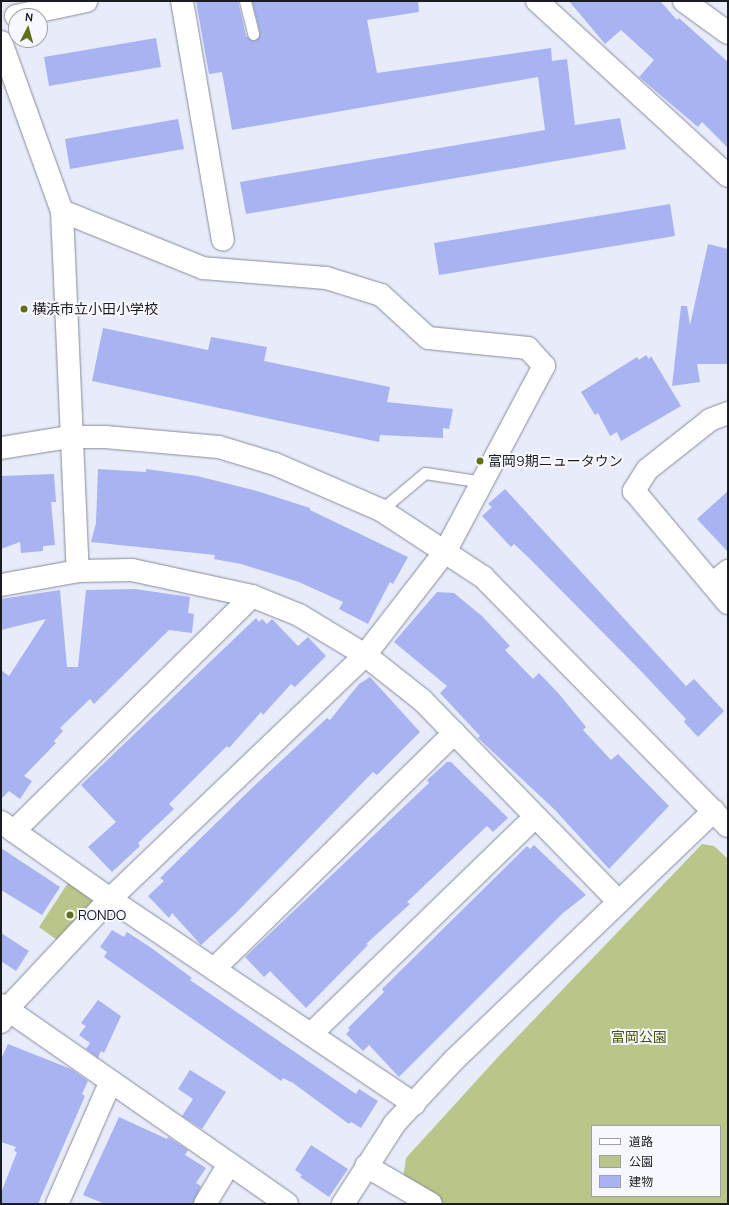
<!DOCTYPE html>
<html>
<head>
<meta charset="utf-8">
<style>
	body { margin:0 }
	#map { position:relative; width:729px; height:1205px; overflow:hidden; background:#e7ebfa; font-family:Manrope,"Noto Sans JP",sans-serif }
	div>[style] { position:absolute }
	.green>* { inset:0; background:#b8c689 }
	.building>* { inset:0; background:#a7b4f1 }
	.roads { filter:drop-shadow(0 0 1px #888b9a) drop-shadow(0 0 1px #888b9a) }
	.service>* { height:11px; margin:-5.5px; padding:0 5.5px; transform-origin:5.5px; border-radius:5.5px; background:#fff }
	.minor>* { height:22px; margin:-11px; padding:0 11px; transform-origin:11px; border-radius:11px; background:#fff }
	.tertiary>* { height:22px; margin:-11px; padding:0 11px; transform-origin:11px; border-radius:11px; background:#fff }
	.dots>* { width:11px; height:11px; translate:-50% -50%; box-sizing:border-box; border:2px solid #f7f8ff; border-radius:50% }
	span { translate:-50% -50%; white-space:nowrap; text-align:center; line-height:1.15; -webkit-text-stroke:4px #f7f8ff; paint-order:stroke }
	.poi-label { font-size:14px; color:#1a1c21 }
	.left { translate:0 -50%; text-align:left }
	.park-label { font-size:14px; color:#485406 }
	.frame { position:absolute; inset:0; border:2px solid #1a1c21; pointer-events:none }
	.legend { position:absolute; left:591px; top:1125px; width:130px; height:72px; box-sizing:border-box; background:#f7f8ff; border:1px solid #9fa0a6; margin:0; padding:5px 7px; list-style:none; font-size:12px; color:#1a1c21 }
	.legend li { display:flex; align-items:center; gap:8px; height:20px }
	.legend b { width:20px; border:1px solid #9fa0a6 }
	.north { position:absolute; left:8px; top:8px; width:40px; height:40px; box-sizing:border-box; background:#f7f8ff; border:1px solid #9fa0a6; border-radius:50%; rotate:6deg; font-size:11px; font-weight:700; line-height:16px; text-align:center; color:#1a1c21 }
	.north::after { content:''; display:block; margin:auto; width:14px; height:18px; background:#626f1a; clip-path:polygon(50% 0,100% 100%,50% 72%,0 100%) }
</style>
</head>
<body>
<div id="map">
	<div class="green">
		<div style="clip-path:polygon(evenodd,702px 844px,714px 846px,728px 859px,728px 1204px,447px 1204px,429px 1198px,403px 1179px,406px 1158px,498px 1057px,702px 844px,592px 1126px,720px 1126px,720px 1196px,592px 1196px,592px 1126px)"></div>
		<div style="clip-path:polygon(68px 883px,94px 900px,57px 940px,39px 927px)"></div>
	</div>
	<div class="building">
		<div style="clip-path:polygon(196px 1px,238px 1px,246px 36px,254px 41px,260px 33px,252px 1px,418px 1px,419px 12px,367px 20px,377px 73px,551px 48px,552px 61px,567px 59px,575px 125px,620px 118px,626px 149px,246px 214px,240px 182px,545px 130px,538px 77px,232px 130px,222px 72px,209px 74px)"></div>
		<div style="clip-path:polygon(569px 1px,660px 1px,677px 20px,679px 18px,728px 62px,728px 148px,702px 122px,698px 127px,639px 77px,654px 60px,621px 30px,605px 44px)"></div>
		<div style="clip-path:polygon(156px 38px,161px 67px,49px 86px,44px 57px)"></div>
		<div style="clip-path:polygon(178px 119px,184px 149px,70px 169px,65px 139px)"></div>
		<div style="clip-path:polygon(670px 204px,675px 236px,439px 275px,434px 243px)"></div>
		<div style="clip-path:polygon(708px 244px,728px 249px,728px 364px,697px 364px,700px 382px,672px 386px,681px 306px,687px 306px,690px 325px)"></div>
		<div style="clip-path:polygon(103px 328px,208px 350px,211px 337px,267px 347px,264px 361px,390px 387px,387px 402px,453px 409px,449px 429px,443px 428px,443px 438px,380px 435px,379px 442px,92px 381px)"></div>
		<div style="clip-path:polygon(646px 355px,649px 359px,651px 356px,681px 406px,621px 441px,617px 432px,610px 436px,598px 413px,595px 415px,581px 392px,637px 357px,639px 360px)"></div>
		<div style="clip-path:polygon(98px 469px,146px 472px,146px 469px,197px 476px,257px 491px,310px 508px,310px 510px,408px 557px,393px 584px,390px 582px,368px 624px,339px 609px,343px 602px,299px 582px,241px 564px,214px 559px,215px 555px,91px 542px,96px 523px)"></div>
		<div style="clip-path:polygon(54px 474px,56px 502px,51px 502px,55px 545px,43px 546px,43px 551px,21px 553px,20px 542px,1px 549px,1px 476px)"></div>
		<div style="clip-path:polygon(505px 489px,686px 686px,694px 679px,724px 711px,698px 737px,684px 722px,686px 719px,640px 670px,529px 558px,514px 544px,511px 547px,482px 516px,492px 507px,488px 504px)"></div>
		<div style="clip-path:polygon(728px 491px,728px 552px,697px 519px)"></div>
		<div style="clip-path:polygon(135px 589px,190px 597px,188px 613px,194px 614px,192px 633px,169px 630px,94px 704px,90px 699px,60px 728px,63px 731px,54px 741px,56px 743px,24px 776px,32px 781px,20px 799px,9px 791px,1px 799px,1px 670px,9px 676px,46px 619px,1px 630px,1px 599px,60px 590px,67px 667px,78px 667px,86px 590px)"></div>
		<div style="clip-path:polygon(437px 592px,454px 593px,482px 616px,510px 646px,505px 650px,533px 679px,539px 673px,559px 694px,586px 727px,583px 730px,611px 760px,618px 754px,669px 806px,609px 869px,555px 810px,478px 738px,480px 736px,440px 693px,447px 686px,394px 642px)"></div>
		<div style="clip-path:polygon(256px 618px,259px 622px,262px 619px,267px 624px,272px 619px,298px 646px,308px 637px,326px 656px,295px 687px,291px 684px,263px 715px,261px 712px,229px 748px,227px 746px,169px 804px,174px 809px,138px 843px,140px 846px,112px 872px,88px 847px,116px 822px,81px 785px)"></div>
		<div style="clip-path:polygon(370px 677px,420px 732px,377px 775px,373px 772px,235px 914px,201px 945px,172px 913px,169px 918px,148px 896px,164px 881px,160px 878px,253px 787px,327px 718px,330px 720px,359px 684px)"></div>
		<div style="clip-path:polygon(447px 762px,451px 762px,508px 818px,493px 832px,487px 826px,407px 902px,410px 904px,366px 944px,368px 945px,306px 1008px,270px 971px,264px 977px,245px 957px,429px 783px,427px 780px)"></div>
		<div style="clip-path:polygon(534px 845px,586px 895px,563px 913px,399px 1077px,369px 1045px,363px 1051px,346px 1034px,350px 1030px,348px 1028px,384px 992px,382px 989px,527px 846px,530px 849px)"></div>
		<div style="clip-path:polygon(1px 848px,60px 887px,42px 915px,1px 890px)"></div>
		<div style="clip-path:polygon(112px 930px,124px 937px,127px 932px,150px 947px,192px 978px,190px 980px,356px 1094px,359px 1089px,378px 1101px,361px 1128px,351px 1122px,349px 1124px,293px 1083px,283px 1078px,281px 1081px,104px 957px,107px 952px,100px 947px)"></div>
		<div style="clip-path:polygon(1px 933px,29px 951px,16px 971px,1px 961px)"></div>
		<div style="clip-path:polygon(98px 1000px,121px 1016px,104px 1053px,101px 1051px,98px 1058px,86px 1049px,90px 1043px,79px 1035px,86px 1026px,81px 1023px)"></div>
		<div style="clip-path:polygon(8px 1044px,71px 1069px,88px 1081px,82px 1094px,85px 1096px,38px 1204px,1px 1204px,1px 1193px,17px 1152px,14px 1151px,16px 1147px,1px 1142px,1px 1059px)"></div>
		<div style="clip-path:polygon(190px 1070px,226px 1092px,202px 1129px,182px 1116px,193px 1099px,178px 1089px)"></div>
		<div style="clip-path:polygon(119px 1117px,167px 1139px,168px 1137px,188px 1150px,185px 1155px,206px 1168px,196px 1183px,201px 1186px,193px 1204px,105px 1204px,83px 1195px)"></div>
		<div style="clip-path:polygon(311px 1145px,348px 1169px,329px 1197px,300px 1177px,302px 1175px,295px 1170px)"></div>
	</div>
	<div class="roads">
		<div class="service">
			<div style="left:245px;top:1px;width:34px;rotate:76deg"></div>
			<div style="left:381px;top:510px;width:57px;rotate:-40.1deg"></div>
			<div style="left:425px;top:473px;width:59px;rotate:8.8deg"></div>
		</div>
		<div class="minor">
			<div style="left:182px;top:1px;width:242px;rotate:80.3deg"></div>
			<div style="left:537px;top:1px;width:259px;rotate:42.5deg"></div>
			<div style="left:684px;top:1px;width:54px;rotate:36deg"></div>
			<div style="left:16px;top:16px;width:72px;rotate:-12.1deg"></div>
			<div style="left:1px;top:42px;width:180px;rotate:70.2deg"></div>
			<div style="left:62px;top:211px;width:360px;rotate:87.5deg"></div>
			<div style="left:728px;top:413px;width:19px;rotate:159deg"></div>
			<div style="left:710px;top:420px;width:80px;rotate:141.6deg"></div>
			<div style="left:647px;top:470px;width:25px;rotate:122deg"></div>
			<div style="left:634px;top:491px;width:146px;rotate:50deg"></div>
			<div style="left:712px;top:584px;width:21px;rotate:-39deg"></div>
			<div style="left:1px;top:585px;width:78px;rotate:-10.3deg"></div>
			<div style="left:78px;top:571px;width:54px;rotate:-1.1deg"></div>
			<div style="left:132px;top:570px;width:123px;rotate:12.2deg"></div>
			<div style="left:252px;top:596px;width:51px;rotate:22deg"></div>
			<div style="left:299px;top:615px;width:77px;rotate:31.2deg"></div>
			<div style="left:365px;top:655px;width:73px;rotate:38.3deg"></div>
			<div style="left:422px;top:700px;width:281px;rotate:45.7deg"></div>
			<div style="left:1px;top:822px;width:133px;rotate:35.2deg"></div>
			<div style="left:110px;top:899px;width:367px;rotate:34deg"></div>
			<div style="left:14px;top:831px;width:334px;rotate:-44.6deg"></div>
			<div style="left:214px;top:969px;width:337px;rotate:-44.5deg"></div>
			<div style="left:1px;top:1005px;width:348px;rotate:34.8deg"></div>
			<div style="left:1px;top:1022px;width:14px;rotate:-65deg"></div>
			<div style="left:7px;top:1009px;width:151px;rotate:-46.9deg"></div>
			<div style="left:110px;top:899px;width:353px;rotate:-43.7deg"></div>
			<div style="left:365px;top:655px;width:130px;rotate:-52.2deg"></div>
			<div style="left:445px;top:552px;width:211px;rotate:-62deg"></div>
			<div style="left:544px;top:366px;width:24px;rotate:-132deg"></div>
			<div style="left:528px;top:348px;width:100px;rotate:-174.3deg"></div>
			<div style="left:428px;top:338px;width:64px;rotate:-137.5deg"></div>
			<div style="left:381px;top:295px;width:58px;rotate:-162.8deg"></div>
			<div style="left:326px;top:278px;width:123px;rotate:-175.4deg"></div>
			<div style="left:203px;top:268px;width:152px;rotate:-158deg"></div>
			<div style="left:311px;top:1034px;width:310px;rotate:-44.1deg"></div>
			<div style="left:366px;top:1166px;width:75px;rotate:30.3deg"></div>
			<div style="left:57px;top:1204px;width:132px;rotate:-66.3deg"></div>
			<div style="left:205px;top:1204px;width:47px;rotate:-59deg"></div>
			<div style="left:343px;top:1204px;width:96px;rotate:-57.3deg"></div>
			<div style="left:395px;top:1123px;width:86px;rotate:-46.9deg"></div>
			<div style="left:454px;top:1060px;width:360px;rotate:-43.8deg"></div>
		</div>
		<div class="tertiary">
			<div style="left:1px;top:448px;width:70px;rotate:-9.1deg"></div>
			<div style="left:70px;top:437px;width:35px"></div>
			<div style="left:105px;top:437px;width:114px;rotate:5deg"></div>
			<div style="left:219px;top:447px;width:59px;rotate:16.9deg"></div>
			<div style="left:275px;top:464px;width:116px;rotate:23.5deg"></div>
			<div style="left:381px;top:510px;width:122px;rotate:33.3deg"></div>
			<div style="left:483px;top:577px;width:349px;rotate:45.5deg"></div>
		</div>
	</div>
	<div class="dots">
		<div style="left:24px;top:309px;background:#626f1a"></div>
		<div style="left:480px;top:461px;background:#626f1a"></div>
		<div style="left:70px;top:915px;background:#626f1a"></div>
	</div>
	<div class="poi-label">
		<span class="left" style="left:32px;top:309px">横浜市立小田小学校</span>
		<span class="left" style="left:488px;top:461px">富岡9期ニュータウン</span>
		<span class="left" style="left:78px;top:915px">RONDO</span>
	</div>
	<div class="park-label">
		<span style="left:639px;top:1037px">富岡公園</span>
	</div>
	<div class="frame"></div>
	<ul class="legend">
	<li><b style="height:5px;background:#fff"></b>道路</li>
	<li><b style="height:11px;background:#b8c689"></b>公園</li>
	<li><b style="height:11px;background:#a7b4f1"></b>建物</li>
	</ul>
	<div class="north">N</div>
</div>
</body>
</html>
